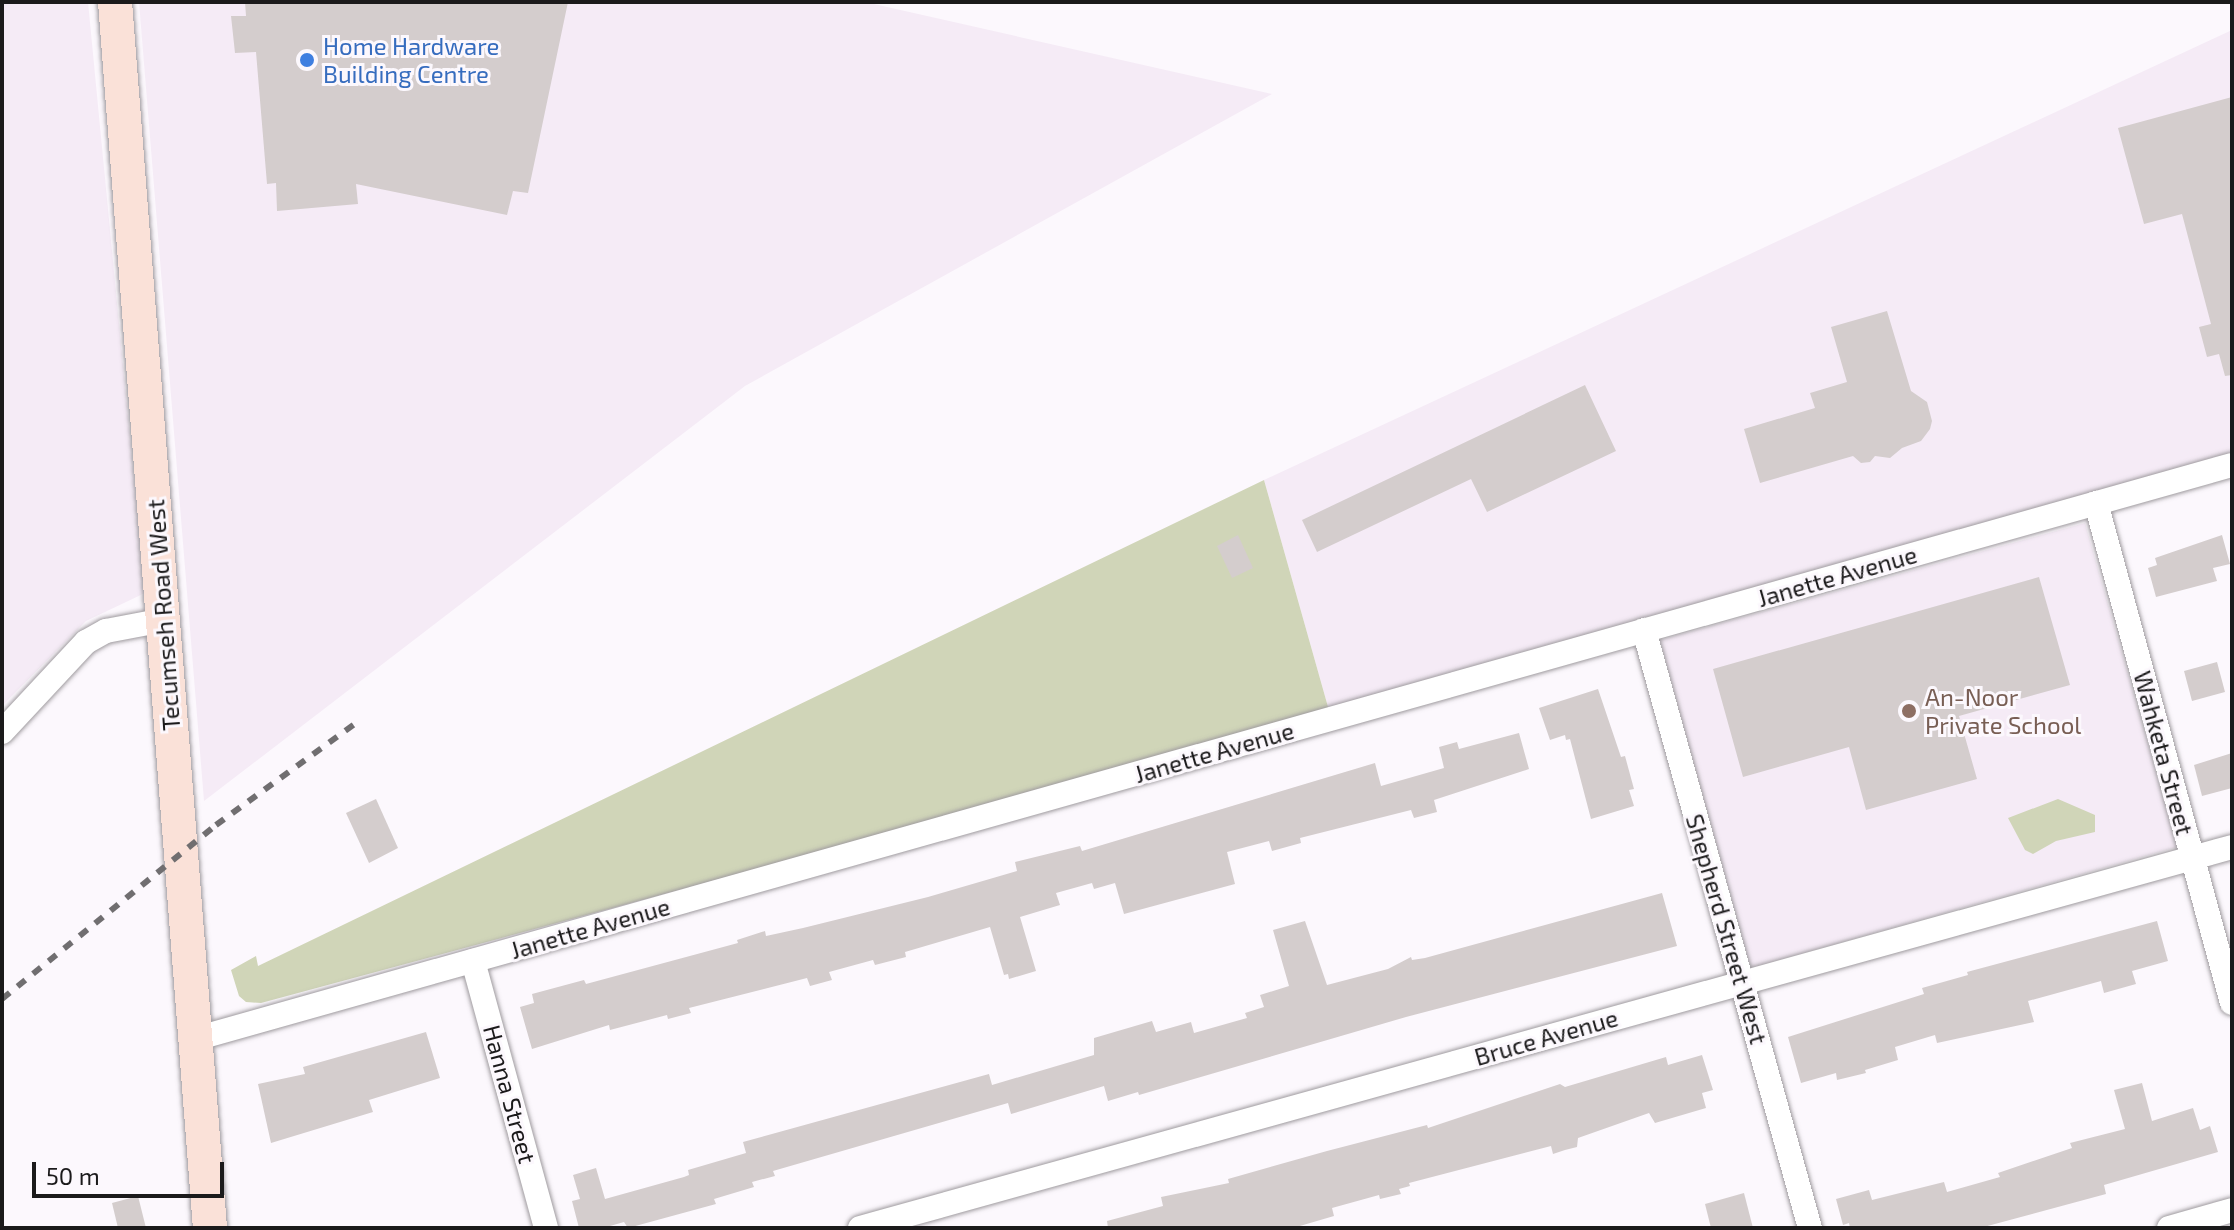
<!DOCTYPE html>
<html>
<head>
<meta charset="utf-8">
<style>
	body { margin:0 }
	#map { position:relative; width:2234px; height:1230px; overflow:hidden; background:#fcf8fd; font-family:"Exo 2",sans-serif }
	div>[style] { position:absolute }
	.built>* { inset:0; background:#f5ebf6 }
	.green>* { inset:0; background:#d0d5b8 }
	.building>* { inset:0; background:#d4cdcd }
	.roads { filter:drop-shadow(0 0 2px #9f9b9f) drop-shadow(0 0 2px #9f9b9f) }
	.street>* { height:24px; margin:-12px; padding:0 12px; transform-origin:12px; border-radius:12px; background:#fff }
	.secondary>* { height:34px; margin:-17px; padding:0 17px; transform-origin:17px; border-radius:17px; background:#fae1d8 }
	.rail>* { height:6px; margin-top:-3px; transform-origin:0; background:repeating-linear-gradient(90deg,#706e70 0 10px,transparent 0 20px) }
	.dots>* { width:22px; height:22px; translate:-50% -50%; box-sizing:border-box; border:4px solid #fcf8fd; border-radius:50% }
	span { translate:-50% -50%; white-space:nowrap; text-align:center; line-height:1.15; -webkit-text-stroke:6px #fcf8fd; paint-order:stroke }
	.shop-label { font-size:24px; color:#366cbe }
	.left { translate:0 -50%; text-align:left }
	.street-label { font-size:24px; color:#1b1a1b }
	.education-label { font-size:24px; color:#785e54 }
	.frame { position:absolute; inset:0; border:4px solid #1b1a1b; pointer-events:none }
	.scale { position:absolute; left:32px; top:1162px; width:192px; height:36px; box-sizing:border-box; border:4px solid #1b1a1b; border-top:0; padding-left:10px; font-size:24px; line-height:28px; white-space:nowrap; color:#1b1a1b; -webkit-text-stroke:6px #fcf8fd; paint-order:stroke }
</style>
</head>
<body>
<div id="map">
	<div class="built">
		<div style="clip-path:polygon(2px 2px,88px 2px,145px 593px,86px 621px,2px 706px)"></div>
		<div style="clip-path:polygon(139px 2px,865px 2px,1272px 94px,745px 386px,204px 801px)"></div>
		<div style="clip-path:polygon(2232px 30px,2232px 457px,1330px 714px,1264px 480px)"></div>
		<div style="clip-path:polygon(2085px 523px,2177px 847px,1751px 968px,1660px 640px)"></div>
	</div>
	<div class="green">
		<div style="clip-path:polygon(1264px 480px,1330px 714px,261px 1003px,246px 1002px,239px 996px,231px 970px,256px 956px,258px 966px)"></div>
		<div style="clip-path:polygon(2058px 799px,2095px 815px,2095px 832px,2056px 841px,2033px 854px,2025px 850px,2008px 818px)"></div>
	</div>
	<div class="building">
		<div style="clip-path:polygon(245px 2px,568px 2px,528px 193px,513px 191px,507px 215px,356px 184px,358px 204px,277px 211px,276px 183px,267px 184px,256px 52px,235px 53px,231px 16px,246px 16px)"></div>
		<div style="clip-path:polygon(2232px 97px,2232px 375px,2225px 376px,2219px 354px,2207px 357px,2199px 327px,2211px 324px,2182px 214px,2144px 224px,2118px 128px)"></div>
		<div style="clip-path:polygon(1887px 311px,1911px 391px,1927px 402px,1932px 421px,1930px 429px,1921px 441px,1902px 448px,1890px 458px,1875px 456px,1870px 462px,1861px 463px,1853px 456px,1760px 483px,1744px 429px,1815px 408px,1810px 393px,1847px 382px,1831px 327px)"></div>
		<div style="clip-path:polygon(1585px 385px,1616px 451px,1487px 512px,1471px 479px,1317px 552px,1302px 520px)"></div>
		<div style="clip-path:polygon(1238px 535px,1253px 568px,1232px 578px,1217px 546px)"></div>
		<div style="clip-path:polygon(2222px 535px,2230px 564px,2213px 568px,2217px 581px,2156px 597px,2148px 568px,2157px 565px,2155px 558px)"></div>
		<div style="clip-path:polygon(2039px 577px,2070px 685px,1959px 716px,1977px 779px,1866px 810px,1849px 747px,1743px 777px,1713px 669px)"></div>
		<div style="clip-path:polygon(2217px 662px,2225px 692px,2192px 701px,2184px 671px)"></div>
		<div style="clip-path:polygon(1598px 689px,1621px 757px,1625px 756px,1634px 789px,1629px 790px,1634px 806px,1591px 819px,1570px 739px,1566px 740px,1565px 735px,1550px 740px,1539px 708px)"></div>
		<div style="clip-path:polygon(1519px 733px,1529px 769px,1434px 800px,1437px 812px,1414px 818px,1411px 810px,1300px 838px,1301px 843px,1272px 851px,1269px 841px,1227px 852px,1235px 884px,1124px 914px,1115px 883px,1094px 889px,1092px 883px,1056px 893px,1060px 905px,1020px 917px,1036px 971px,1009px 979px,1008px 974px,1004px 975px,990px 927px,905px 952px,906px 957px,875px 965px,873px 960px,829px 972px,832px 980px,810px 986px,807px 978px,689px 1008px,691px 1013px,668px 1019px,667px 1015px,610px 1030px,609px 1025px,532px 1049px,520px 1007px,534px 1003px,532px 994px,584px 980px,586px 984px,738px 943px,737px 940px,765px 931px,766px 936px,803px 928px,928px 897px,1017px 871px,1015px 862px,1080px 846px,1082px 851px,1375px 763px,1381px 786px,1444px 768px,1439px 747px,1457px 742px,1459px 749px)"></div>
		<div style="clip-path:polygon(2232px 753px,2232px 788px,2202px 796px,2194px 765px)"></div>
		<div style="clip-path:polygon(376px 799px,398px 848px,369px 863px,346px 813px)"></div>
		<div style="clip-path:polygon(1662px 893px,1677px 946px,1406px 1017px,1139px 1095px,1138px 1092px,1108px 1101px,1104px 1086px,1011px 1114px,1008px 1103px,773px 1171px,775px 1176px,752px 1182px,754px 1187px,714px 1199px,716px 1204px,628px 1228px,624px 1222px,603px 1228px,579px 1228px,572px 1201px,580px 1199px,573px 1175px,596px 1168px,605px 1199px,684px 1177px,689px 1175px,688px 1170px,746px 1153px,743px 1142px,989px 1074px,992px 1085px,1094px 1055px,1094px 1038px,1152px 1021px,1156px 1032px,1191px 1022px,1194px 1033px,1247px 1018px,1245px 1013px,1264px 1007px,1260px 995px,1289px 986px,1273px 930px,1305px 921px,1327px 985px,1388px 969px,1411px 957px,1412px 960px,1425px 958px)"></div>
		<div style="clip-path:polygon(2157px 921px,2168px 961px,2132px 971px,2136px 984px,2104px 993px,2101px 981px,2028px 1001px,2034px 1022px,1937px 1043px,1935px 1035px,1895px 1047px,1898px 1060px,1865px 1070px,1866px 1073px,1837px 1080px,1836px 1073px,1801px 1083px,1788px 1037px,1924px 994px,1922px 988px,1968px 975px,1967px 972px)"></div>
		<div style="clip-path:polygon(426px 1032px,440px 1078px,369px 1100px,373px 1112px,271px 1143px,258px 1084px,305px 1074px,303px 1067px)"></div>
		<div style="clip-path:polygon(1702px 1055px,1713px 1090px,1702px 1093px,1706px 1108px,1655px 1123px,1649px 1113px,1578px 1138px,1577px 1147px,1565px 1150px,1553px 1154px,1551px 1146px,1409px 1183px,1410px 1186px,1399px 1189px,1401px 1194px,1380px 1199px,1379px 1195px,1332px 1208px,1334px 1216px,1293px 1228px,1108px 1228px,1107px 1221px,1163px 1206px,1161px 1197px,1229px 1183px,1228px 1179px,1327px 1151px,1427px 1125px,1428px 1128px,1560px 1084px,1565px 1087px,1666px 1057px,1668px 1065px)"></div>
		<div style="clip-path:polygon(2142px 1083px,2152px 1121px,2193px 1108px,2200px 1130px,2210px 1126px,2218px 1152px,2104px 1185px,2106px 1194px,1980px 1228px,1850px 1228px,1849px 1223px,1843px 1225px,1836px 1199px,1869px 1190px,1872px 1200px,1944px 1182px,1947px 1192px,2000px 1177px,1998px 1173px,2072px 1148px,2070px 1143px,2125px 1129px,2114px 1090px)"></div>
		<div style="clip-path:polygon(1744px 1193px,1753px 1228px,1711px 1228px,1705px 1204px)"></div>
		<div style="clip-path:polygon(138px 1196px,146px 1228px,118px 1228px,112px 1203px)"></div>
	</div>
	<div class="roads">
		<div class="street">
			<div style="left:2096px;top:503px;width:518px;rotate:74.78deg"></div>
			<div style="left:1644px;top:630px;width:621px;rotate:74.49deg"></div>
			<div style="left:2px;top:732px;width:123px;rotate:-47deg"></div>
			<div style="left:86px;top:642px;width:23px;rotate:-29deg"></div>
			<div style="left:106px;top:631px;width:59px;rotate:-10.7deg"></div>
			<div style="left:473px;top:961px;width:277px;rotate:74.7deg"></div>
			<div style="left:195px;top:1039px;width:2116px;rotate:-15.74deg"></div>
			<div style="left:860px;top:1228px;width:1424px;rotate:-15.52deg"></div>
			<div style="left:2169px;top:1228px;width:66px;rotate:-15.9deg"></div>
		</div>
		<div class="secondary">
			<div style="left:115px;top:2px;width:1230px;rotate:85.57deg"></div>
		</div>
	</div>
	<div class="rail">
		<div style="left:2px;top:999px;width:276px;rotate:-39.1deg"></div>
		<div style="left:216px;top:825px;width:173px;rotate:-36.1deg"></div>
	</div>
	<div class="dots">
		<div style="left:307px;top:60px;background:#3f7fe0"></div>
		<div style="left:1909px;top:711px;background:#8d6e63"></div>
	</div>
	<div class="shop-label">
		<span class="left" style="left:323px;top:60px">Home Hardware<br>Building Centre</span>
	</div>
	<div class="street-label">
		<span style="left:1837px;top:576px;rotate:-16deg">Janette Avenue</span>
		<span style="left:163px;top:615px;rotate:-94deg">Tecumseh Road West</span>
		<span style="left:1214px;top:752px;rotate:-16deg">Janette Avenue</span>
		<span style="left:2164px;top:753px;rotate:75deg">Wahketa Street</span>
		<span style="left:590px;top:928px;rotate:-16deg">Janette Avenue</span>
		<span style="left:1727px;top:929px;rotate:74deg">Shepherd Street West</span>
		<span style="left:1546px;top:1037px;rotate:-16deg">Bruce Avenue</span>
		<span style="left:510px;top:1094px;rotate:75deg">Hanna Street</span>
	</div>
	<div class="education-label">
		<span class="left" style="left:1925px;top:711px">An-Noor<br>Private School</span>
	</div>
	<div class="frame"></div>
	<div class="scale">50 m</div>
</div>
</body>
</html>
